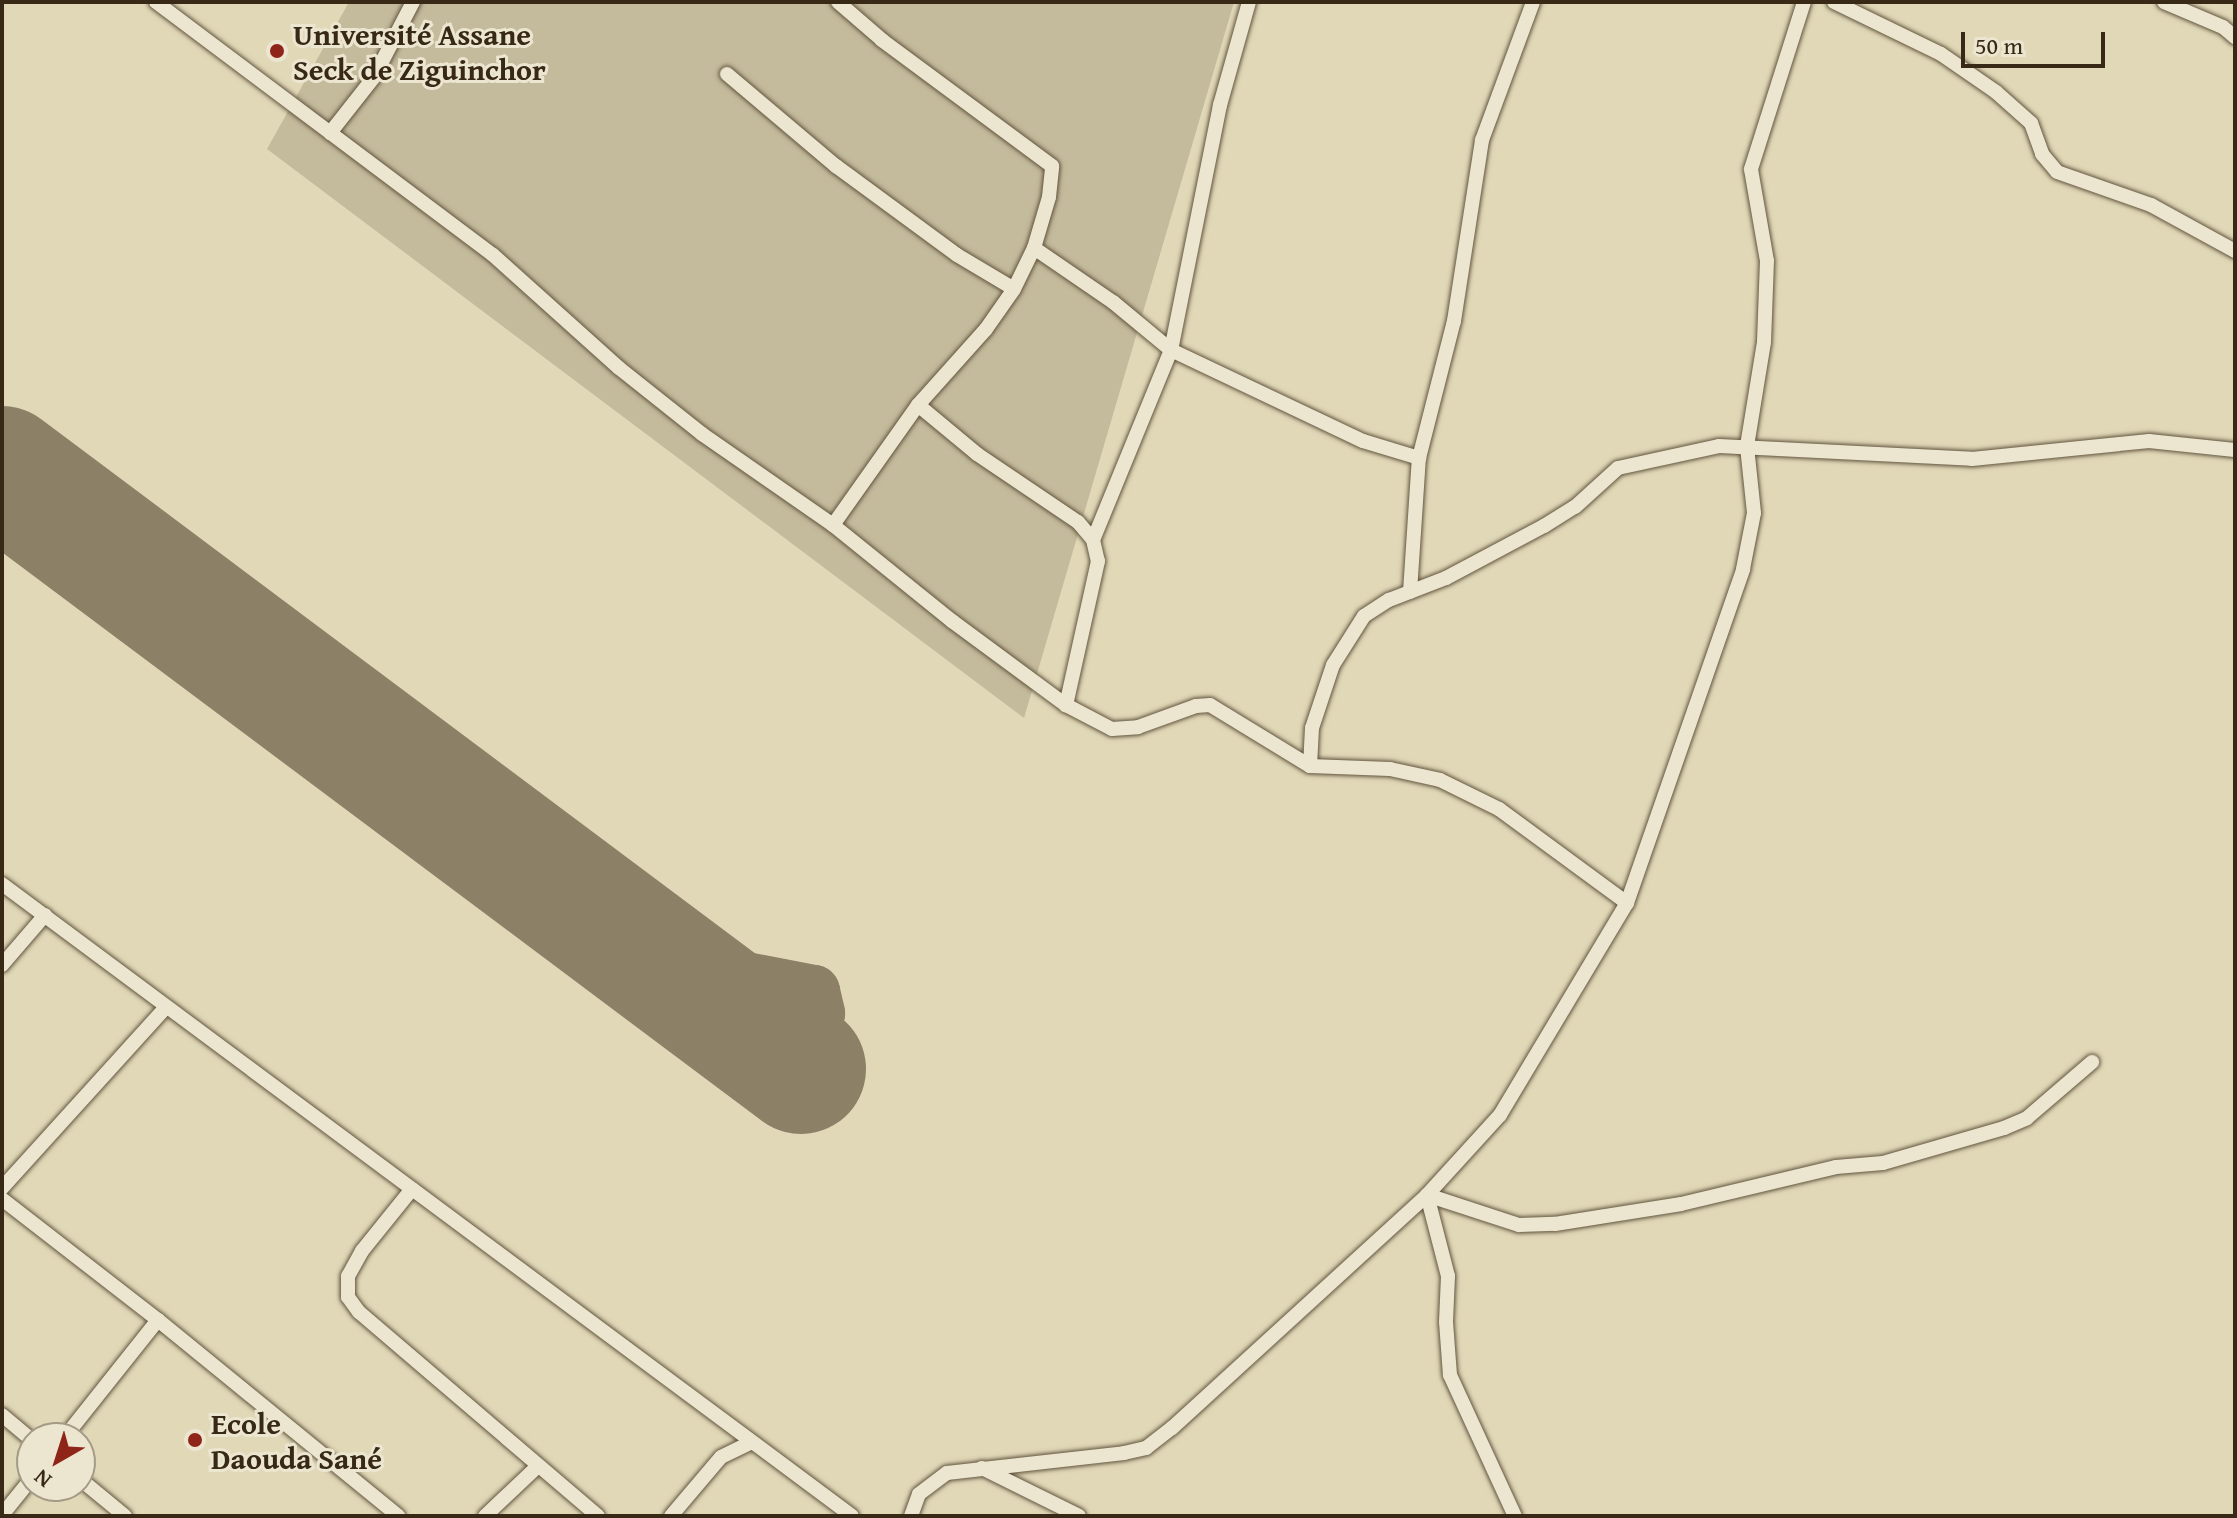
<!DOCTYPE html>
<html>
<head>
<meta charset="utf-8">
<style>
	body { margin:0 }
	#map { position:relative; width:2237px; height:1518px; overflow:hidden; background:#e1d8b8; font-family:"Gentium Book Plus",serif }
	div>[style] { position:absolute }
	.green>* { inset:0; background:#c4ba9c }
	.taxiway>* { height:52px; margin:-26px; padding:0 26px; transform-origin:26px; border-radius:26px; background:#8c8066 }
	.runway>* { height:130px; margin:-65px; padding:0 65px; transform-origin:65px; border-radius:65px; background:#8c8066 }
	.roads { filter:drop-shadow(0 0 2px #62553e) drop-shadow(0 0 2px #62553e) }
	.minor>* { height:14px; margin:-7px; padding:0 7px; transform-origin:7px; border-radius:7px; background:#ece6d1 }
	.dots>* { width:22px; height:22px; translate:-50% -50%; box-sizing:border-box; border:4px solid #ece6d1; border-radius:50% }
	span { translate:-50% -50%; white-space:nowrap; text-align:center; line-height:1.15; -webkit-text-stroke:6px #ece6d1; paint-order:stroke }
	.poi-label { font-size:30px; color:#372915; font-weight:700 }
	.left { translate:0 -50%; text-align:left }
	.frame { position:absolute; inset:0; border:4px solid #372915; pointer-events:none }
	.north { position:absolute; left:16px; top:1422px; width:80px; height:80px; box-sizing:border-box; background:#ece6d1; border:2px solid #a49a86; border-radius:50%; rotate:219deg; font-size:22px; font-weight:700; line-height:32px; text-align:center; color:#372915 }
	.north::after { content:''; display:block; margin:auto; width:28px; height:36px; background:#8f2418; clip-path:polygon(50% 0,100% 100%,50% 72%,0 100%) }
	.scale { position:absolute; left:1961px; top:32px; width:144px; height:36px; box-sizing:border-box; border:4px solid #372915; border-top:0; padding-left:10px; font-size:24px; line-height:28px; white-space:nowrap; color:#372915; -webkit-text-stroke:6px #ece6d1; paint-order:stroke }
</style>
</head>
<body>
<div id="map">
	<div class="green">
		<div style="clip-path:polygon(349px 2px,1234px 2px,1024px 718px,267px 149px)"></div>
	</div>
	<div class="taxiway">
		<div style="left:629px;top:940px;width:82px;rotate:21.5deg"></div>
		<div style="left:705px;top:970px;width:111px;rotate:10.9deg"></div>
		<div style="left:814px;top:991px;width:23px;rotate:77deg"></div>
		<div style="left:819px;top:1013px;width:29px;rotate:104deg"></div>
		<div style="left:812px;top:1041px;width:30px;rotate:135deg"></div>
		<div style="left:791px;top:1062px;width:18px;rotate:164deg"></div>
		<div style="left:774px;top:1067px;width:22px;rotate:-175deg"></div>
		<div style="left:752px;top:1065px;width:25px;rotate:-153deg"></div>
		<div style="left:730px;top:1054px;width:68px;rotate:-116.9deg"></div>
	</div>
	<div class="runway">
		<div style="left:2px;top:471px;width:998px;rotate:36.81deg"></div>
	</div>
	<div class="roads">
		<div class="minor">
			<div style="left:156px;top:2px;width:421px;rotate:36.9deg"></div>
			<div style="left:493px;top:255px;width:169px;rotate:41.9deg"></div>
			<div style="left:619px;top:368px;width:106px;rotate:38.5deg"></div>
			<div style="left:702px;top:434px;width:160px;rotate:34.8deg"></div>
			<div style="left:833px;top:525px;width:153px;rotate:38.9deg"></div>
			<div style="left:952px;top:621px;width:142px;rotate:36.4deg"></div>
			<div style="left:1066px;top:705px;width:52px;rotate:27.6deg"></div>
			<div style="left:1112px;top:729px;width:26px;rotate:-4deg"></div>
			<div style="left:1138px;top:727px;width:62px;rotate:-19.9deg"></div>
			<div style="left:1196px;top:706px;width:14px;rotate:-4deg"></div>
			<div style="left:1210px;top:705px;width:117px;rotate:31.4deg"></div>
			<div style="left:1310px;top:766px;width:80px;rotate:2.1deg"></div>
			<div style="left:1390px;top:769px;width:51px;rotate:12.4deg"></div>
			<div style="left:1440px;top:780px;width:66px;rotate:26.2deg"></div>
			<div style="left:1499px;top:809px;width:159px;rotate:36.3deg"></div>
			<div style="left:1249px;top:2px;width:107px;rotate:105.7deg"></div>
			<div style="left:1220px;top:105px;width:250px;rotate:101.3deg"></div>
			<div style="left:1171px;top:350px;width:212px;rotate:25.4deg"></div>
			<div style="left:1363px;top:441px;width:59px;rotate:16.9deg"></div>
			<div style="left:1834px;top:2px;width:119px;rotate:25.9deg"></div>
			<div style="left:1941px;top:54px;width:67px;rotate:34.6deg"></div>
			<div style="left:1996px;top:92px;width:47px;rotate:41.5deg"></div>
			<div style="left:2031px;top:123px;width:33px;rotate:70deg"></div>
			<div style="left:2042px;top:154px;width:23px;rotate:50deg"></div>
			<div style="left:2057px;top:172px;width:100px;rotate:19.3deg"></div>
			<div style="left:2151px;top:205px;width:96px;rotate:28.7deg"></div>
			<div style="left:2164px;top:2px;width:64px;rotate:23deg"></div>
			<div style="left:2223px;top:27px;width:16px;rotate:40deg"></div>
			<div style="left:727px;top:74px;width:143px;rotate:40.2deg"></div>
			<div style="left:836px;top:166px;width:150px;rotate:36.3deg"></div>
			<div style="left:957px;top:255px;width:66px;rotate:30.8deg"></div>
			<div style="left:330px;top:133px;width:71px;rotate:-51.8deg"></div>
			<div style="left:374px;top:77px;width:85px;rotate:-62.5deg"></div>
			<div style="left:1034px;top:248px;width:96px;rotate:34.4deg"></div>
			<div style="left:1113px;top:302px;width:75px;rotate:39.6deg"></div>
			<div style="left:1171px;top:350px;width:205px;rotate:112.3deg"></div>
			<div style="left:918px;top:405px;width:77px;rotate:39.7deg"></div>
			<div style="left:977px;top:454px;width:122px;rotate:34deg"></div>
			<div style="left:1078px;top:522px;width:23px;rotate:50deg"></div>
			<div style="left:1093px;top:540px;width:22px;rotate:77deg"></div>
			<div style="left:1098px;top:561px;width:148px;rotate:102.5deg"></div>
			<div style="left:833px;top:525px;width:147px;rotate:-54.7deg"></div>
			<div style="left:918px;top:405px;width:102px;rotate:-48.2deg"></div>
			<div style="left:986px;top:329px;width:49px;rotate:-55deg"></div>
			<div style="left:1014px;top:289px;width:46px;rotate:-64deg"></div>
			<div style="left:1034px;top:248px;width:53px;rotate:-73.6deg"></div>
			<div style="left:1049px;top:197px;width:31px;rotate:-84deg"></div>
			<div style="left:1052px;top:166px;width:212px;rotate:-143.5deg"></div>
			<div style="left:882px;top:40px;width:58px;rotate:-139.2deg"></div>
			<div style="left:1410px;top:592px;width:134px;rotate:-86.2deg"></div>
			<div style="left:1419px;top:458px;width:141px;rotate:-75.7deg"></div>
			<div style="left:1454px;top:321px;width:183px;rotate:-81.2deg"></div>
			<div style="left:1482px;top:140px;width:147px;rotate:-69.7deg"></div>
			<div style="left:1310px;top:766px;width:38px;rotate:-87deg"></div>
			<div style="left:1312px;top:728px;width:66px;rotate:-71.6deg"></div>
			<div style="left:1333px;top:665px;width:58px;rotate:-57.7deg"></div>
			<div style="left:1364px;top:616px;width:30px;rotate:-33deg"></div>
			<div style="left:1389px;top:600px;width:61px;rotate:-21.1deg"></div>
			<div style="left:1446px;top:578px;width:111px;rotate:-28deg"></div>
			<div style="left:1544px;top:526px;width:36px;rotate:-32deg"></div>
			<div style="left:1575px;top:507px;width:58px;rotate:-42.2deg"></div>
			<div style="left:1618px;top:468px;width:103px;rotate:-12.3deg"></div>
			<div style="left:1719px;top:446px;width:253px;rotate:2.9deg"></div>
			<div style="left:1972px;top:459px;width:178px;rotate:-5.8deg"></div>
			<div style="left:2149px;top:441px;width:86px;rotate:6deg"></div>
			<div style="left:2px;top:884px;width:1059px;rotate:36.63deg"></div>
			<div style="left:2px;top:965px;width:66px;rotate:-49.3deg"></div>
			<div style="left:2px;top:1188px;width:244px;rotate:-47.8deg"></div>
			<div style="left:412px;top:1189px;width:80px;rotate:128.9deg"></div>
			<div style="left:362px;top:1251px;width:29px;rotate:119deg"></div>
			<div style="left:348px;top:1276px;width:21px;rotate:90deg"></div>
			<div style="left:348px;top:1297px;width:19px;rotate:54deg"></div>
			<div style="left:359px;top:1312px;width:314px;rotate:40.5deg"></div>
			<div style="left:1427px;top:1195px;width:97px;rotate:18.1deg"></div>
			<div style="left:1519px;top:1225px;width:36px;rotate:-2deg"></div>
			<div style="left:1555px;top:1224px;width:128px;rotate:-9deg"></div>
			<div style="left:1681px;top:1204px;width:159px;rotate:-13.4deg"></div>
			<div style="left:1836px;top:1167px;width:47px;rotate:-4.9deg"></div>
			<div style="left:1883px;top:1163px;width:126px;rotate:-16.1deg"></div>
			<div style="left:2004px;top:1128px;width:25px;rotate:-23deg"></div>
			<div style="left:2027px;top:1118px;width:86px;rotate:-40.7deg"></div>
			<div style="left:1427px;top:1195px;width:84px;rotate:75.5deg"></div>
			<div style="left:1448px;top:1276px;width:46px;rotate:92.5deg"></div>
			<div style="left:1446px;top:1322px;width:53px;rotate:85.7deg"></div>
			<div style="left:1450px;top:1375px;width:155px;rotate:65.3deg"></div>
			<div style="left:2px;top:1199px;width:197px;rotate:37.8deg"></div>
			<div style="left:158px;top:1320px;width:310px;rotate:39.2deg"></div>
			<div style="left:2px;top:1415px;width:39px;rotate:40deg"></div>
			<div style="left:64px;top:1438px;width:151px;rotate:-51.5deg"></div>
			<div style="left:982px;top:1468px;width:108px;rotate:26.3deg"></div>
			<div style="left:80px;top:1479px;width:58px;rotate:39.4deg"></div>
			<div style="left:2px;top:1515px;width:48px;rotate:-51deg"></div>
			<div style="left:485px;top:1516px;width:73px;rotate:-43.3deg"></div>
			<div style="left:671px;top:1516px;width:77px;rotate:-49.7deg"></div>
			<div style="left:721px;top:1457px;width:34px;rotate:-26deg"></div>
			<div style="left:911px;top:1516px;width:23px;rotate:-70deg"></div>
			<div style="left:919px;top:1494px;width:35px;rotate:-37deg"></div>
			<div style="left:947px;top:1473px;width:178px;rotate:-6.4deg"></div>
			<div style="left:1124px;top:1453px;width:23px;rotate:-13deg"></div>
			<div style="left:1146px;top:1448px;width:33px;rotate:-38deg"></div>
			<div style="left:1172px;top:1428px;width:345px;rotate:-42.4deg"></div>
			<div style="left:1427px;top:1195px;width:108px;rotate:-47.6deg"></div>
			<div style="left:1500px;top:1115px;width:247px;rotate:-59.1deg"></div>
			<div style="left:1627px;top:903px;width:354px;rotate:-70.8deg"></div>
			<div style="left:1743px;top:569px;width:57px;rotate:-78.9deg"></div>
			<div style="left:1754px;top:513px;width:67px;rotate:-96deg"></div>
			<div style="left:1747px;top:446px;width:105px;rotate:-80.7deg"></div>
			<div style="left:1764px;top:342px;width:81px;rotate:-87.9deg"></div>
			<div style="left:1767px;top:261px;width:93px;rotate:-99.9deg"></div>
			<div style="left:1751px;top:169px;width:175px;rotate:-72.4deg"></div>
		</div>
	</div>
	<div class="dots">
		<div style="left:277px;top:51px;background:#8f2418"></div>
		<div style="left:195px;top:1440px;background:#8f2418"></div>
	</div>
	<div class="poi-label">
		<span class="left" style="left:293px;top:51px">Université Assane<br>Seck de Ziguinchor</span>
		<span class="left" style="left:211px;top:1440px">Ecole<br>Daouda Sané</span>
	</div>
	<div class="frame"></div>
	<div class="north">N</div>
	<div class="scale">50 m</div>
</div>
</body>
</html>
